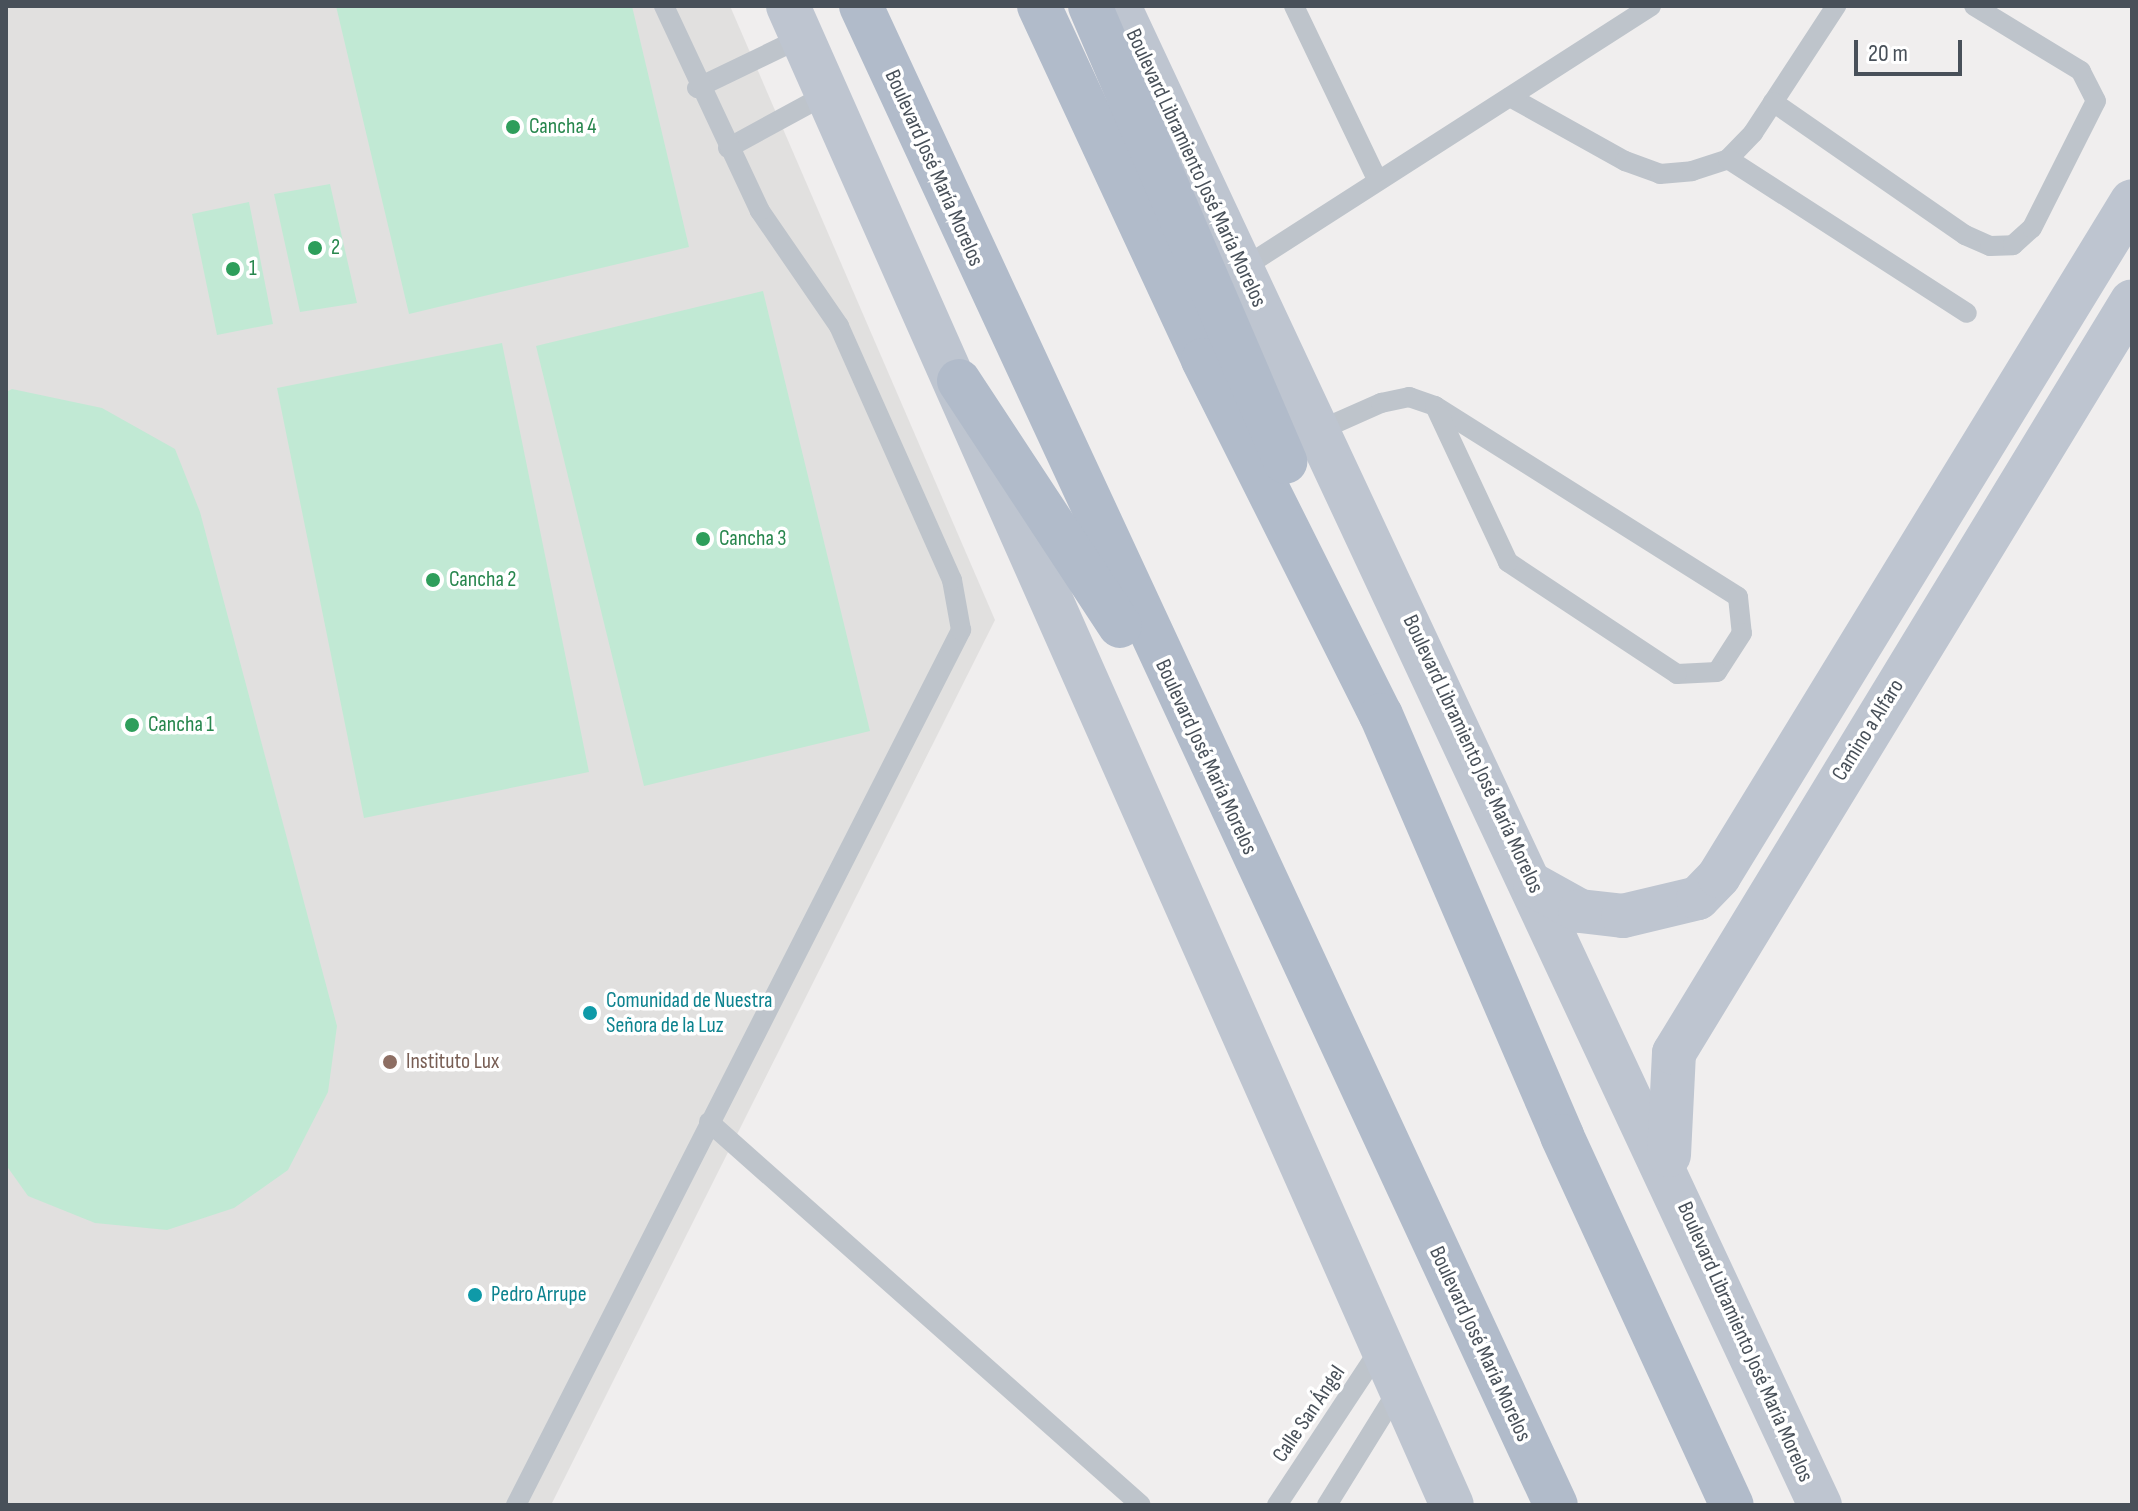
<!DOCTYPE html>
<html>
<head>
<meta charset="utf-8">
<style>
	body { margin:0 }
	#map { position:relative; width:2138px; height:1511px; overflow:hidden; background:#f0eeee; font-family:"Sofia Sans Condensed",sans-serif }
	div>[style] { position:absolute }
	.education>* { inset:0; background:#e1e0df }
	.green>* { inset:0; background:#c1e9d4 }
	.lane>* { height:20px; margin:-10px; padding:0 10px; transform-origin:10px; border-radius:10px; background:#bec4cb }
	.secondary>* { height:44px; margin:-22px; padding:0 22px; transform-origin:22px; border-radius:22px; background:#bec5d0 }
	.primary>* { height:44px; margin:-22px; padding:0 22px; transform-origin:22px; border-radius:22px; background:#b1bbca }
	.dots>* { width:22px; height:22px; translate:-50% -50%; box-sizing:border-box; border:4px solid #fff; border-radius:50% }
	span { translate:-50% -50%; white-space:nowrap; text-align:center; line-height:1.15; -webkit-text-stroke:7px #fff; paint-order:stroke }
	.leisure-label { font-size:22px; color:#27864d }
	.left { translate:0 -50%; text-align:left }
	.street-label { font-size:22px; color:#485059 }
	.culture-label { font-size:22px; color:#0d838f }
	.education-label { font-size:22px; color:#785e54 }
	.frame { position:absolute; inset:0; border:8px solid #485059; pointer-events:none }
	.scale { position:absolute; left:1854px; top:40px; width:108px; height:36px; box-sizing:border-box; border:4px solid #485059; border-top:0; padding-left:10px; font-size:24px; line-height:28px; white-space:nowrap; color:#485059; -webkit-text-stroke:6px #fff; paint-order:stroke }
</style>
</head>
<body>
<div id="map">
	<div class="education">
		<div style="clip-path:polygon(6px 6px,730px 6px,995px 620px,551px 1505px,6px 1505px)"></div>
	</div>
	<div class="green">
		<div style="clip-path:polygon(336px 6px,632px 6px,689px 247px,409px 314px)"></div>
		<div style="clip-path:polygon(330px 184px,357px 303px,300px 312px,274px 194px)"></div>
		<div style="clip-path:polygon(249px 202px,273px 324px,217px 335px,192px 214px)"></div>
		<div style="clip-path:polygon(763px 291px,870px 731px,644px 786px,536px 346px)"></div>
		<div style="clip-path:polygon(502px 343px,589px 772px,364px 818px,277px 388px)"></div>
		<div style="clip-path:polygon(12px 389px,102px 408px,175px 449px,200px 512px,337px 1026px,328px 1092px,288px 1170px,234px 1208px,167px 1230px,95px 1223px,28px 1196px,6px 1165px,6px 392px)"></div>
	</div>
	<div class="lane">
		<div style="left:1294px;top:6px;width:192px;rotate:64.4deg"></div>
		<div style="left:697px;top:88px;width:118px;rotate:-25.7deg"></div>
		<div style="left:1510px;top:97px;width:132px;rotate:29.1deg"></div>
		<div style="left:1625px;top:161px;width:37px;rotate:20deg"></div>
		<div style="left:1660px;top:174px;width:32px;rotate:-5deg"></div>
		<div style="left:1692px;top:171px;width:38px;rotate:-18deg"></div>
		<div style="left:1728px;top:159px;width:36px;rotate:-46deg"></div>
		<div style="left:1753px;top:133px;width:152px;rotate:-56.8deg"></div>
		<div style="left:1773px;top:102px;width:234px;rotate:34.7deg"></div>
		<div style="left:1965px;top:235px;width:27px;rotate:24deg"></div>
		<div style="left:1990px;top:246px;width:23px;rotate:-2deg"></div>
		<div style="left:2013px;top:245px;width:25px;rotate:-42deg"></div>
		<div style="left:2032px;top:228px;width:142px;rotate:-63.3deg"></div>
		<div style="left:2096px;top:101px;width:34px;rotate:-117deg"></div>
		<div style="left:2081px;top:71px;width:125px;rotate:-148.7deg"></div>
		<div style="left:728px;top:148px;width:115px;rotate:-28.6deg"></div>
		<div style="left:1728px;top:159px;width:284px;rotate:32.8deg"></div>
		<div style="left:1243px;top:268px;width:485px;rotate:-32.7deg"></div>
		<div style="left:1320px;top:430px;width:67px;rotate:-23.9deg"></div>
		<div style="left:1381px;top:403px;width:29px;rotate:-12deg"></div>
		<div style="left:1409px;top:397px;width:28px;rotate:19deg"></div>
		<div style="left:1435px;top:406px;width:358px;rotate:32.2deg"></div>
		<div style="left:1738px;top:597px;width:36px;rotate:84deg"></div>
		<div style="left:1742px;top:633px;width:46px;rotate:122.7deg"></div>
		<div style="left:1717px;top:672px;width:40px;rotate:177.1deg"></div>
		<div style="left:1677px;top:674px;width:203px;rotate:-146.5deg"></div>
		<div style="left:1508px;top:562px;width:172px;rotate:-115.1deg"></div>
		<div style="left:709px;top:1122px;width:577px;rotate:41.56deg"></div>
		<div style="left:516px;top:1505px;width:982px;rotate:-63.04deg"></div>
		<div style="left:961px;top:630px;width:51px;rotate:-100.2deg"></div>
		<div style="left:952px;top:580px;width:278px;rotate:-114deg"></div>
		<div style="left:839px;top:326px;width:140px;rotate:-124.5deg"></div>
		<div style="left:760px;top:211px;width:226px;rotate:-115.1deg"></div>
		<div style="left:1277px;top:1505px;width:187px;rotate:-56.6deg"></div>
		<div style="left:1327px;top:1505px;width:135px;rotate:-58.3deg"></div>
	</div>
	<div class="secondary">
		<div style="left:788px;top:6px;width:1639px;rotate:66.11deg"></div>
		<div style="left:1119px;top:6px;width:1655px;rotate:64.94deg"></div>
		<div style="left:1535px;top:886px;width:51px;rotate:29.1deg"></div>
		<div style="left:1580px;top:911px;width:43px;rotate:6.6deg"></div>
		<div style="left:1623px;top:916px;width:77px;rotate:-13.5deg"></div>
		<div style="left:1698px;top:898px;width:30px;rotate:-46deg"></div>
		<div style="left:1719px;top:876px;width:791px;rotate:-58.54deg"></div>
		<div style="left:1669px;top:1155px;width:102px;rotate:-87.2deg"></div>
		<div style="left:1674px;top:1053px;width:880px;rotate:-58.66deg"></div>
	</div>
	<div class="primary">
		<div style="left:861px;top:6px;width:1652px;rotate:65.13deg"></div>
		<div style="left:1039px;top:6px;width:390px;rotate:65.1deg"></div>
		<div style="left:1203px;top:360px;width:397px;rotate:63.4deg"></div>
		<div style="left:1381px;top:715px;width:458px;rotate:66.7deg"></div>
		<div style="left:1562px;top:1136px;width:406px;rotate:65.3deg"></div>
		<div style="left:1090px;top:6px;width:496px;rotate:66.8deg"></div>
		<div style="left:959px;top:381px;width:293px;rotate:56.7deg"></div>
	</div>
	<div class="dots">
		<div style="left:513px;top:127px;background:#2e9e5b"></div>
		<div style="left:315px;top:248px;background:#2e9e5b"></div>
		<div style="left:233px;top:269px;background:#2e9e5b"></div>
		<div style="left:703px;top:539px;background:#2e9e5b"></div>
		<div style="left:433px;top:580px;background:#2e9e5b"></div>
		<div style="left:132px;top:725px;background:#2e9e5b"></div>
		<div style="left:590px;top:1013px;background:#0f9aa8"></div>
		<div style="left:390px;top:1062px;background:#8d6e63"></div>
		<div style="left:475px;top:1295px;background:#0f9aa8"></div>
	</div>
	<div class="leisure-label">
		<span class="left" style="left:529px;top:127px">Cancha 4</span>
		<span class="left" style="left:331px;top:248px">2</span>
		<span class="left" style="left:249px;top:269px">1</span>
		<span class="left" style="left:719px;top:539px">Cancha 3</span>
		<span class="left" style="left:449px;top:580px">Cancha 2</span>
		<span class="left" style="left:148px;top:725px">Cancha 1</span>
	</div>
	<div class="street-label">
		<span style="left:934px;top:168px;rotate:66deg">Boulevard José María Morelos</span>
		<span style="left:1196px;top:168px;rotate:65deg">Boulevard Libramiento José María Morelos</span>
		<span style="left:1868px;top:730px;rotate:-58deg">Camino a Alfaro</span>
		<span style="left:1473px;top:754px;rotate:65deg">Boulevard Libramiento José María Morelos</span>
		<span style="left:1206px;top:757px;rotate:65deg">Boulevard José María Morelos</span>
		<span style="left:1745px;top:1342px;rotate:66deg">Boulevard Libramiento José María Morelos</span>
		<span style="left:1480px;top:1344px;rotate:65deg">Boulevard José María Morelos</span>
		<span style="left:1309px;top:1414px;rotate:-56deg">Calle San Ángel</span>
	</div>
	<div class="culture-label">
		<span class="left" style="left:606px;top:1013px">Comunidad de Nuestra<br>Señora de la Luz</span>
		<span class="left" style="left:491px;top:1295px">Pedro Arrupe</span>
	</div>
	<div class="education-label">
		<span class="left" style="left:406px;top:1062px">Instituto Lux</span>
	</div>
	<div class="frame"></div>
	<div class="scale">20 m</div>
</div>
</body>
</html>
